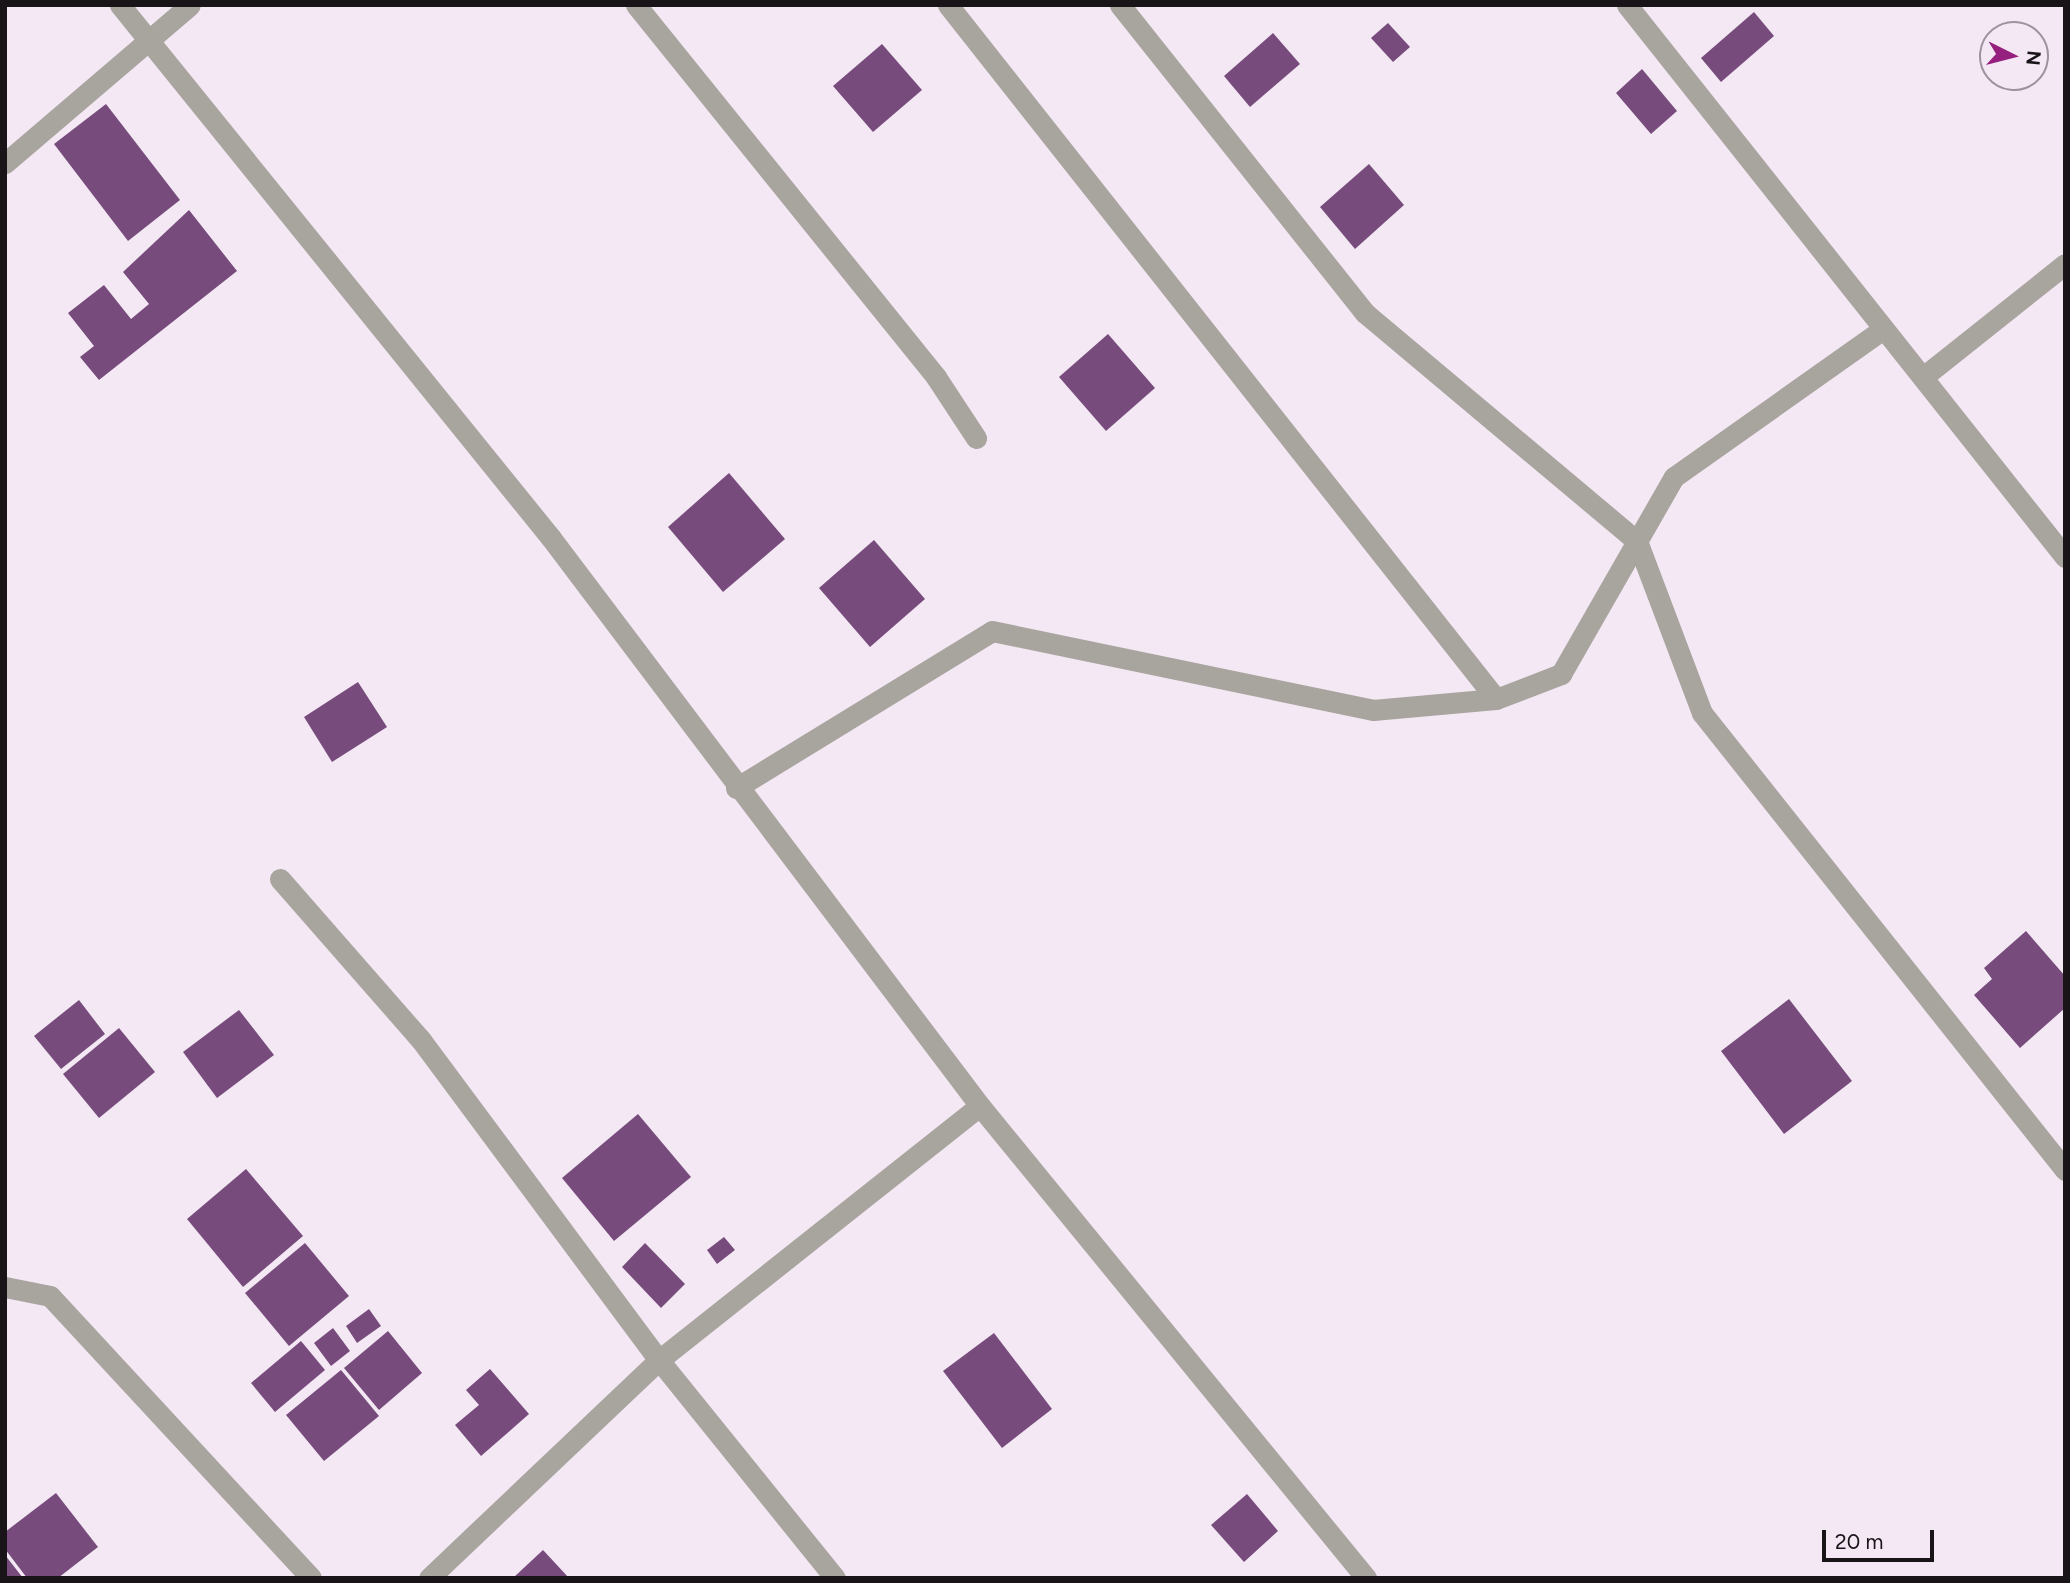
<!DOCTYPE html>
<html>
<head>
<meta charset="utf-8">
<style>
	body { margin:0 }
	#map { position:relative; width:2070px; height:1583px; overflow:hidden; background:#f4e8f5; font-family:Figtree,sans-serif }
	div>[style] { position:absolute }
	.building>* { inset:0; background:#774c7c }
	.street>* { height:21px; margin:-10.5px; padding:0 10.5px; transform-origin:10.5px; border-radius:10.5px; background:#a8a49e }
	span { translate:-50% -50%; white-space:nowrap; text-align:center; line-height:1.15; -webkit-text-stroke:7px #f4e8f5; paint-order:stroke }
	.frame { position:absolute; inset:0; border:7px solid #181418; pointer-events:none }
	.north { position:absolute; left:1979px; top:21px; width:70px; height:70px; box-sizing:border-box; background:#f4e8f5; border:2px solid #9c939d; border-radius:50%; rotate:96deg; font-size:19px; font-weight:700; line-height:28px; text-align:center; color:#181418 }
	.north::after { content:''; display:block; margin:auto; width:24px; height:32px; background:#95207d; clip-path:polygon(50% 0,100% 100%,50% 72%,0 100%) }
	.scale { position:absolute; left:1822px; top:1530px; width:112px; height:32px; box-sizing:border-box; border:4px solid #181418; border-top:0; padding-left:9px; font-size:21px; line-height:24px; white-space:nowrap; color:#181418; -webkit-text-stroke:5px #f4e8f5; paint-order:stroke }
</style>
</head>
<body>
<div id="map">
	<div class="building">
		<div style="clip-path:polygon(1754px 12px,1774px 36px,1721px 82px,1701px 58px)"></div>
		<div style="clip-path:polygon(1388px 23px,1410px 47px,1393px 62px,1371px 38px)"></div>
		<div style="clip-path:polygon(1273px 33px,1300px 64px,1250px 107px,1224px 76px)"></div>
		<div style="clip-path:polygon(882px 44px,922px 90px,873px 132px,833px 86px)"></div>
		<div style="clip-path:polygon(1642px 69px,1677px 111px,1651px 134px,1616px 93px)"></div>
		<div style="clip-path:polygon(106px 104px,180px 200px,128px 241px,54px 144px)"></div>
		<div style="clip-path:polygon(1369px 164px,1404px 205px,1355px 249px,1320px 207px)"></div>
		<div style="clip-path:polygon(189px 210px,237px 271px,99px 380px,80px 357px,94px 346px,68px 313px,104px 285px,131px 319px,149px 304px,123px 272px)"></div>
		<div style="clip-path:polygon(1108px 334px,1155px 388px,1106px 431px,1059px 377px)"></div>
		<div style="clip-path:polygon(729px 473px,785px 539px,723px 592px,668px 527px)"></div>
		<div style="clip-path:polygon(874px 540px,925px 599px,870px 647px,819px 588px)"></div>
		<div style="clip-path:polygon(358px 682px,387px 727px,332px 762px,304px 717px)"></div>
		<div style="clip-path:polygon(2026px 931px,2065px 976px,2065px 1008px,2020px 1048px,1974px 995px,1992px 979px,1984px 968px)"></div>
		<div style="clip-path:polygon(1789px 999px,1852px 1081px,1784px 1134px,1721px 1051px)"></div>
		<div style="clip-path:polygon(79px 1000px,105px 1034px,61px 1069px,34px 1036px)"></div>
		<div style="clip-path:polygon(239px 1010px,274px 1055px,217px 1098px,183px 1052px)"></div>
		<div style="clip-path:polygon(119px 1028px,155px 1072px,99px 1118px,63px 1074px)"></div>
		<div style="clip-path:polygon(638px 1114px,691px 1177px,614px 1241px,562px 1178px)"></div>
		<div style="clip-path:polygon(246px 1169px,303px 1236px,243px 1287px,187px 1219px)"></div>
		<div style="clip-path:polygon(724px 1237px,735px 1250px,717px 1264px,707px 1250px)"></div>
		<div style="clip-path:polygon(305px 1243px,349px 1296px,289px 1346px,245px 1293px)"></div>
		<div style="clip-path:polygon(645px 1243px,685px 1284px,661px 1308px,622px 1267px)"></div>
		<div style="clip-path:polygon(369px 1309px,381px 1326px,357px 1343px,346px 1326px)"></div>
		<div style="clip-path:polygon(333px 1328px,350px 1351px,331px 1366px,314px 1343px)"></div>
		<div style="clip-path:polygon(388px 1331px,422px 1373px,379px 1410px,344px 1368px)"></div>
		<div style="clip-path:polygon(994px 1333px,1052px 1409px,1002px 1448px,943px 1371px)"></div>
		<div style="clip-path:polygon(301px 1341px,325px 1370px,275px 1412px,251px 1383px)"></div>
		<div style="clip-path:polygon(490px 1369px,529px 1414px,481px 1456px,455px 1425px,479px 1405px,466px 1390px)"></div>
		<div style="clip-path:polygon(341px 1370px,379px 1416px,324px 1461px,286px 1415px)"></div>
		<div style="clip-path:polygon(56px 1493px,98px 1547px,58px 1578px,27px 1578px,5px 1549px,5px 1532px)"></div>
		<div style="clip-path:polygon(1247px 1494px,1278px 1531px,1244px 1562px,1211px 1525px)"></div>
		<div style="clip-path:polygon(543px 1550px,569px 1578px,513px 1578px)"></div>
		<div style="clip-path:polygon(5px 1555px,23px 1578px,5px 1578px)"></div>
	</div>
	<div class="street">
		<div style="left:120px;top:5px;width:685px;rotate:51.04deg"></div>
		<div style="left:551px;top:538px;width:712px;rotate:52.94deg"></div>
		<div style="left:980px;top:1106px;width:610px;rotate:50.72deg"></div>
		<div style="left:636px;top:5px;width:478px;rotate:51.1deg"></div>
		<div style="left:936px;top:377px;width:73px;rotate:56.7deg"></div>
		<div style="left:948px;top:5px;width:884px;rotate:51.7deg"></div>
		<div style="left:1120px;top:5px;width:394px;rotate:51.5deg"></div>
		<div style="left:1365px;top:313px;width:355px;rotate:40deg"></div>
		<div style="left:1637px;top:541px;width:184px;rotate:69.3deg"></div>
		<div style="left:1702px;top:713px;width:584px;rotate:51.54deg"></div>
		<div style="left:1627px;top:5px;width:705px;rotate:51.57deg"></div>
		<div style="left:5px;top:163px;width:243px;rotate:-40.5deg"></div>
		<div style="left:1923px;top:377px;width:181px;rotate:-38.5deg"></div>
		<div style="left:736px;top:788px;width:300px;rotate:-31.5deg"></div>
		<div style="left:992px;top:631px;width:389px;rotate:11.7deg"></div>
		<div style="left:1373px;top:710px;width:123px;rotate:-5.1deg"></div>
		<div style="left:1496px;top:699px;width:70px;rotate:-21deg"></div>
		<div style="left:1561px;top:674px;width:227px;rotate:-60.2deg"></div>
		<div style="left:1674px;top:477px;width:256px;rotate:-35.3deg"></div>
		<div style="left:280px;top:879px;width:214px;rotate:48.8deg"></div>
		<div style="left:421px;top:1040px;width:399px;rotate:53.4deg"></div>
		<div style="left:659px;top:1360px;width:280px;rotate:51.1deg"></div>
		<div style="left:5px;top:1287px;width:46px;rotate:11.3deg"></div>
		<div style="left:50px;top:1296px;width:384px;rotate:47.2deg"></div>
		<div style="left:429px;top:1578px;width:317px;rotate:-43.5deg"></div>
		<div style="left:659px;top:1360px;width:409px;rotate:-38.4deg"></div>
	</div>
	<div class="frame"></div>
	<div class="north">N</div>
	<div class="scale">20 m</div>
</div>
</body>
</html>
